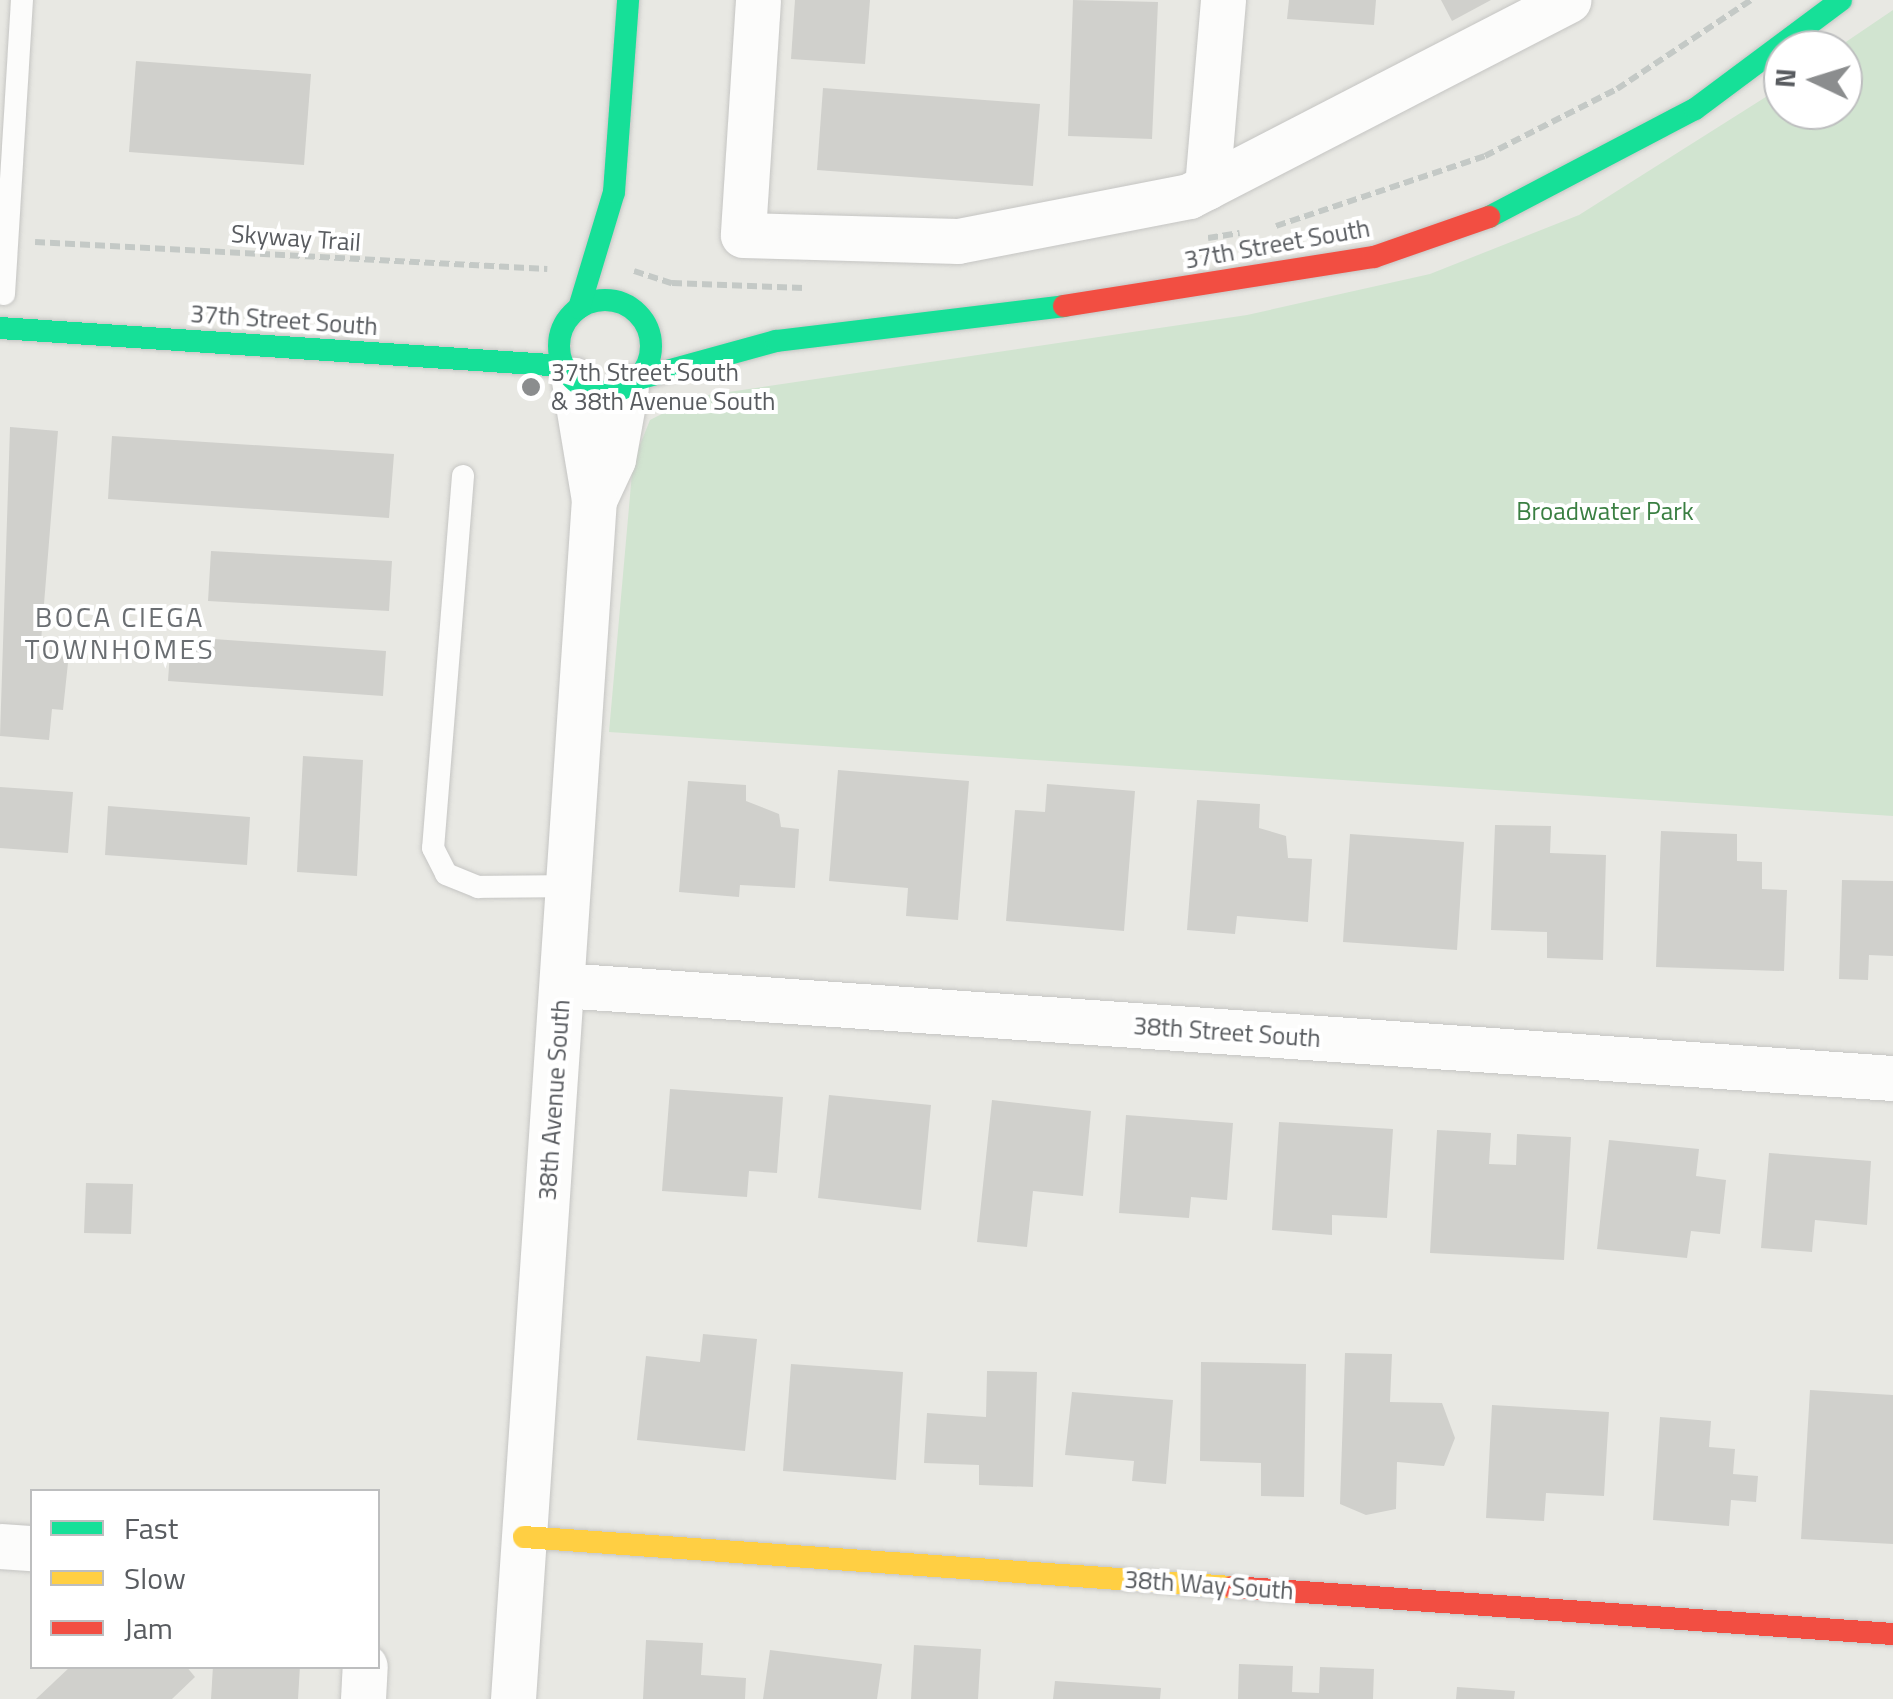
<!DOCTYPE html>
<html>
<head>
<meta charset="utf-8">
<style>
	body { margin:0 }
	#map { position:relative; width:1893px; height:1699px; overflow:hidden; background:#e8e8e3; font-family:"Titillium Web",sans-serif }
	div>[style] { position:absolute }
	.green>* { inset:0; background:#d1e4d0 }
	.building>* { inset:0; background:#d0d0cc }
	.path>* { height:6px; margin-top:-3px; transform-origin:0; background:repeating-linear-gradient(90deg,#c4c9c6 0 10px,transparent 0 15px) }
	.roads { filter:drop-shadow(0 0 2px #c5c5c3) drop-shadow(0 0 2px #c5c5c3) }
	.lane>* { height:22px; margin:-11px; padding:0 11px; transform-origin:11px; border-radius:11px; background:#fcfcfb }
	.street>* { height:45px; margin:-22.5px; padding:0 22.5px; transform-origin:22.5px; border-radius:22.5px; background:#fcfcfb }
	.fast>* { height:22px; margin:-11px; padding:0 11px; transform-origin:11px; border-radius:11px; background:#16e098 }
	.fast>.ring { margin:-11px; padding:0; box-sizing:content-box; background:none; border:22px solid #16e098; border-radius:50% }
	.slow>* { height:22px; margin:-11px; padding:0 11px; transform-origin:11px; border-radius:11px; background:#ffcf43 }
	.jam>* { height:22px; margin:-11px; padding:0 11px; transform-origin:11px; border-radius:11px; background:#f24e42 }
	.dots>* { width:28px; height:28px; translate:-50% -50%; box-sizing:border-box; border:5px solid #fff; border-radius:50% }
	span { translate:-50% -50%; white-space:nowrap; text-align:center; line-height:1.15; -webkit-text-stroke:8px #fff; paint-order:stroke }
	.street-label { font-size:25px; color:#595c60 }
	.poi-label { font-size:25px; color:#595c60 }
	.left { translate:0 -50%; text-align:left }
	.park-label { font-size:25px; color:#3a7f42 }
	.neighbourhood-label { font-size:28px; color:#6a6e72; letter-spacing:2.5px }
	.legend { position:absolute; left:30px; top:1489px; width:350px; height:180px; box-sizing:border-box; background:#fff; border:2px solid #bdbebf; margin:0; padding:12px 18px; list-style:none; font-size:30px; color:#595c60 }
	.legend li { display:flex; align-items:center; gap:20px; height:50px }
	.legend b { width:50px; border:2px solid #bdbebf }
	.north { position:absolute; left:1763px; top:30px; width:100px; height:100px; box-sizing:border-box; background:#fff; border:2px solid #bdbebf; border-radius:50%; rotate:274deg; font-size:28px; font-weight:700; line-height:40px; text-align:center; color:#595c60 }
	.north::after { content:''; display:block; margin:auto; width:35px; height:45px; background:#8b8d8e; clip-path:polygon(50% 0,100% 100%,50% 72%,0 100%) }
</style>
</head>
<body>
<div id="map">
	<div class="green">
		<div style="clip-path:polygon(1893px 10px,1893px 816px,609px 732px,633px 462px,650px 420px,695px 397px,1247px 315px,1430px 274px,1579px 215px,1783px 86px,1783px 110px,1843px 110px,1843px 50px,1834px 50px)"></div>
	</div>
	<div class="building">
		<div style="clip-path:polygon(795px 0,870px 0,865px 64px,791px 59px)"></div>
		<div style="clip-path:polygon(1073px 0,1158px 2px,1152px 139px,1068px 136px)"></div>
		<div style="clip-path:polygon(1289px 0,1376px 0,1374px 25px,1287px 19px)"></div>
		<div style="clip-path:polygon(1441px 0,1491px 0,1452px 21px)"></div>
		<div style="clip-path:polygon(136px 61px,311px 74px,304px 165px,129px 152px)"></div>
		<div style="clip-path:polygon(823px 88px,1040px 104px,1033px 186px,817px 170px)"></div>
		<div style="clip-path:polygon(10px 427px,58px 431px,41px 641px,70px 644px,63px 710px,52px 709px,49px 740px,0 736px)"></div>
		<div style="clip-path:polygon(112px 436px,394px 454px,389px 518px,108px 499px)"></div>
		<div style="clip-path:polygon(211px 551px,392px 561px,389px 611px,208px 601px)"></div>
		<div style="clip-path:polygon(171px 636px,386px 651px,383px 696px,168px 681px)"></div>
		<div style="clip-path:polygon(303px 756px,363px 760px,357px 876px,297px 872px)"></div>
		<div style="clip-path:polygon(838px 770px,969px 781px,958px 920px,906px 916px,908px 888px,829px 881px)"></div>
		<div style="clip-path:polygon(688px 781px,746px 785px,746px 801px,779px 814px,781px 827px,799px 829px,795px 888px,740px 885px,739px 897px,679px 892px)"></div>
		<div style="clip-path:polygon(1047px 784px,1135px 791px,1124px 931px,1006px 921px,1015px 810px,1045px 812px)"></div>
		<div style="clip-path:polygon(0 787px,73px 792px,68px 853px,0 848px)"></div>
		<div style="clip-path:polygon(1197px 800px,1260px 804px,1259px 828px,1286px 836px,1288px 858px,1312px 859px,1308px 922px,1237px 916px,1235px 934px,1187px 930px)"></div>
		<div style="clip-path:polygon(108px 806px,250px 817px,247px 865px,105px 855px)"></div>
		<div style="clip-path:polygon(1495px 825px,1551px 826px,1550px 853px,1606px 855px,1603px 960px,1547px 958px,1547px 932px,1491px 930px)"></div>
		<div style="clip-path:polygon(1661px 831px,1737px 834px,1737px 861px,1762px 862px,1762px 889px,1787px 890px,1784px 971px,1656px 967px)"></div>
		<div style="clip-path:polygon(1350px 834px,1464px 842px,1457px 950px,1343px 942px)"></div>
		<div style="clip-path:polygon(1842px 880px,1893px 881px,1893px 956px,1869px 955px,1868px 980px,1839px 979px)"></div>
		<div style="clip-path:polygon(670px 1089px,783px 1097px,777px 1173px,749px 1171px,747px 1197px,662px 1191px)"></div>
		<div style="clip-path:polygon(829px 1095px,931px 1105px,921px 1210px,818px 1198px)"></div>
		<div style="clip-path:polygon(992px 1100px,1091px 1111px,1083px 1196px,1033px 1191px,1027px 1247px,977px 1242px)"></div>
		<div style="clip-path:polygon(1126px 1115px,1233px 1123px,1227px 1200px,1191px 1197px,1189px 1218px,1119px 1213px)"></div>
		<div style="clip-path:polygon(1279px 1122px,1393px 1129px,1387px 1218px,1332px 1215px,1332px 1235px,1272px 1230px)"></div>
		<div style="clip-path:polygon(1437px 1130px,1491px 1133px,1489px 1164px,1516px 1165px,1517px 1134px,1571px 1137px,1564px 1260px,1430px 1253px)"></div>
		<div style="clip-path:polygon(1609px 1140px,1699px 1149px,1696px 1176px,1726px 1180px,1720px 1234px,1691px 1231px,1687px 1258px,1597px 1249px)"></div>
		<div style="clip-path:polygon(1769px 1153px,1871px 1161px,1867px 1225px,1815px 1220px,1812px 1252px,1761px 1248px)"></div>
		<div style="clip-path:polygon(86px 1183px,133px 1184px,131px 1234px,84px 1233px)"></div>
		<div style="clip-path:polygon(703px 1334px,757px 1339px,745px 1451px,637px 1440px,646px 1356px,700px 1362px)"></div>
		<div style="clip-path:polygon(1345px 1353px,1392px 1354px,1390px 1402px,1442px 1403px,1455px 1438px,1444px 1466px,1397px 1462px,1396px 1509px,1366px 1515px,1340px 1504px)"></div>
		<div style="clip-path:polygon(1201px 1362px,1306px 1364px,1304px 1497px,1261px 1496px,1261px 1463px,1200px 1461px)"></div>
		<div style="clip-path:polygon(791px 1364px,903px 1372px,896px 1480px,783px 1471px)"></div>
		<div style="clip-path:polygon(987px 1371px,1037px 1372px,1033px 1487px,979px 1485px,979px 1465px,924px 1463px,927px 1413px,986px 1417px)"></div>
		<div style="clip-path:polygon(1810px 1390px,1893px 1395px,1893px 1544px,1801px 1539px)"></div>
		<div style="clip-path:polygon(1072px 1392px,1173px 1400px,1166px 1484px,1132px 1481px,1134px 1461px,1065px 1455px)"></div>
		<div style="clip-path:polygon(1492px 1405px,1609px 1412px,1604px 1496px,1546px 1493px,1544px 1521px,1486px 1518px)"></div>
		<div style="clip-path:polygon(1660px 1417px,1711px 1421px,1709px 1447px,1735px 1449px,1733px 1474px,1758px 1476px,1756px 1502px,1731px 1500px,1729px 1526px,1653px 1520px)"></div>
		<div style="clip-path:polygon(646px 1640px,703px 1643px,701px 1675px,746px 1678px,745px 1699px,643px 1699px)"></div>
		<div style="clip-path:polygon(914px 1645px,981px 1649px,978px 1699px,911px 1699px)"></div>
		<div style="clip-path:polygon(770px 1650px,882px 1664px,877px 1699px,763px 1699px)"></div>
		<div style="clip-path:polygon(1239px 1664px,1293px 1666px,1292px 1692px,1319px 1693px,1320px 1667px,1374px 1669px,1373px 1699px,1238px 1699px)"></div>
		<div style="clip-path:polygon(71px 1666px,186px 1666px,195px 1677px,172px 1699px,36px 1699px)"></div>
		<div style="clip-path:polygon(213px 1666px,300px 1666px,298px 1699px,211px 1699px)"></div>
		<div style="clip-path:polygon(1055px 1681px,1161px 1688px,1160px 1699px,1053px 1699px)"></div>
		<div style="clip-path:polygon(1457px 1687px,1515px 1691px,1514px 1699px,1456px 1699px)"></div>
	</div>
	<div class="path">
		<div style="left:1276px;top:226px;width:220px;rotate:-18.5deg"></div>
		<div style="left:1485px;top:156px;width:148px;rotate:-26.9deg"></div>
		<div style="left:1617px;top:89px;width:161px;rotate:-33.6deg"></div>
		<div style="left:1208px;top:238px;width:32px;rotate:-9deg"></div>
		<div style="left:35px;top:242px;width:513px;rotate:3.02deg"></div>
		<div style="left:634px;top:271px;width:40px;rotate:18deg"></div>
		<div style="left:672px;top:283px;width:132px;rotate:2.2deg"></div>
	</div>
	<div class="roads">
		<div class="lane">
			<div style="left:4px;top:294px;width:295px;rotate:-86.5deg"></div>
			<div style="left:463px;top:476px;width:373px;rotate:94.6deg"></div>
			<div style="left:433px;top:848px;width:29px;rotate:63deg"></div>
			<div style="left:446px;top:874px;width:35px;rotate:22deg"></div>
			<div style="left:478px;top:887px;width:92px;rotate:-0.6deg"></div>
		</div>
		<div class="street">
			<div style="left:758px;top:0;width:235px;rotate:93.7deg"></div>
			<div style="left:743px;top:235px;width:215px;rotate:1.6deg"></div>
			<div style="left:958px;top:241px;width:235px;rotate:-11deg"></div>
			<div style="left:1189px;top:196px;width:427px;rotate:-27.3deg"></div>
			<div style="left:1207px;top:187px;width:188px;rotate:-85.1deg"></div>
			<div style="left:594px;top:500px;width:45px;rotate:-65.1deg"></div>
			<div style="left:613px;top:459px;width:73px;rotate:-79.8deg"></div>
			<div style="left:562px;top:985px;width:1334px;rotate:4deg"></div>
			<div style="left:0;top:1546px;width:32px;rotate:4deg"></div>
			<div style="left:363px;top:1699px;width:33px;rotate:-87deg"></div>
			<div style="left:513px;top:1699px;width:1202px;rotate:-86.14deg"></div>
			<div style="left:594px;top:500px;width:122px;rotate:-99.5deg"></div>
		</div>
		<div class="fast">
			<div style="left:1489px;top:217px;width:233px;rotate:-27.7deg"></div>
			<div style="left:1695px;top:109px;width:182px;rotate:-36.7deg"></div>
			<div class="ring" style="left:559px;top:300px;width:70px;height:70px"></div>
			<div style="left:579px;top:308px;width:121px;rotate:-73.2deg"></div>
			<div style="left:614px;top:192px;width:193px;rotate:-85.8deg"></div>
			<div style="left:0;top:328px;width:565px;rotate:3.85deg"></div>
			<div style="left:638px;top:379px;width:143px;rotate:-15.4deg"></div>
			<div style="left:776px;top:341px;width:290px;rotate:-6.9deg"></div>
		</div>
		<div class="slow">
			<div style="left:524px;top:1537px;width:710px;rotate:4.04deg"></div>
		</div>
		<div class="jam">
			<div style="left:1064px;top:306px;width:314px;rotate:-9deg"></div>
			<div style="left:1374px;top:257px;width:122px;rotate:-19.2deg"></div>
			<div style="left:1232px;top:1587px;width:663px;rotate:4.07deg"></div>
		</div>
	</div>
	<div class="dots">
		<div style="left:531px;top:387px;background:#8b8d8e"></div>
	</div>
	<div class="street-label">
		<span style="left:296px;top:238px;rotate:4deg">Skyway Trail</span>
		<span style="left:1277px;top:244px;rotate:-10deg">37th Street South</span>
		<span style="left:284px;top:320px;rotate:4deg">37th Street South</span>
		<span style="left:1227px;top:1032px;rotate:4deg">38th Street South</span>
		<span style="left:554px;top:1100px;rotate:-86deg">38th Avenue South</span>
		<span style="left:1209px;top:1585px;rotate:4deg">38th Way South</span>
	</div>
	<div class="poi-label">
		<span class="left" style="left:551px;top:387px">37th Street South<br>&amp; 38th Avenue South</span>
	</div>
	<div class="park-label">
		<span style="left:1605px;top:511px">Broadwater Park</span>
	</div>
	<div class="neighbourhood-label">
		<span style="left:120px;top:633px">BOCA CIEGA<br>TOWNHOMES</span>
	</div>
	<ul class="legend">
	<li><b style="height:12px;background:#16e098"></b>Fast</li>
	<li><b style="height:12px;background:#ffcf43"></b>Slow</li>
	<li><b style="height:12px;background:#f24e42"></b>Jam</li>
	</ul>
	<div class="north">N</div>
</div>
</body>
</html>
